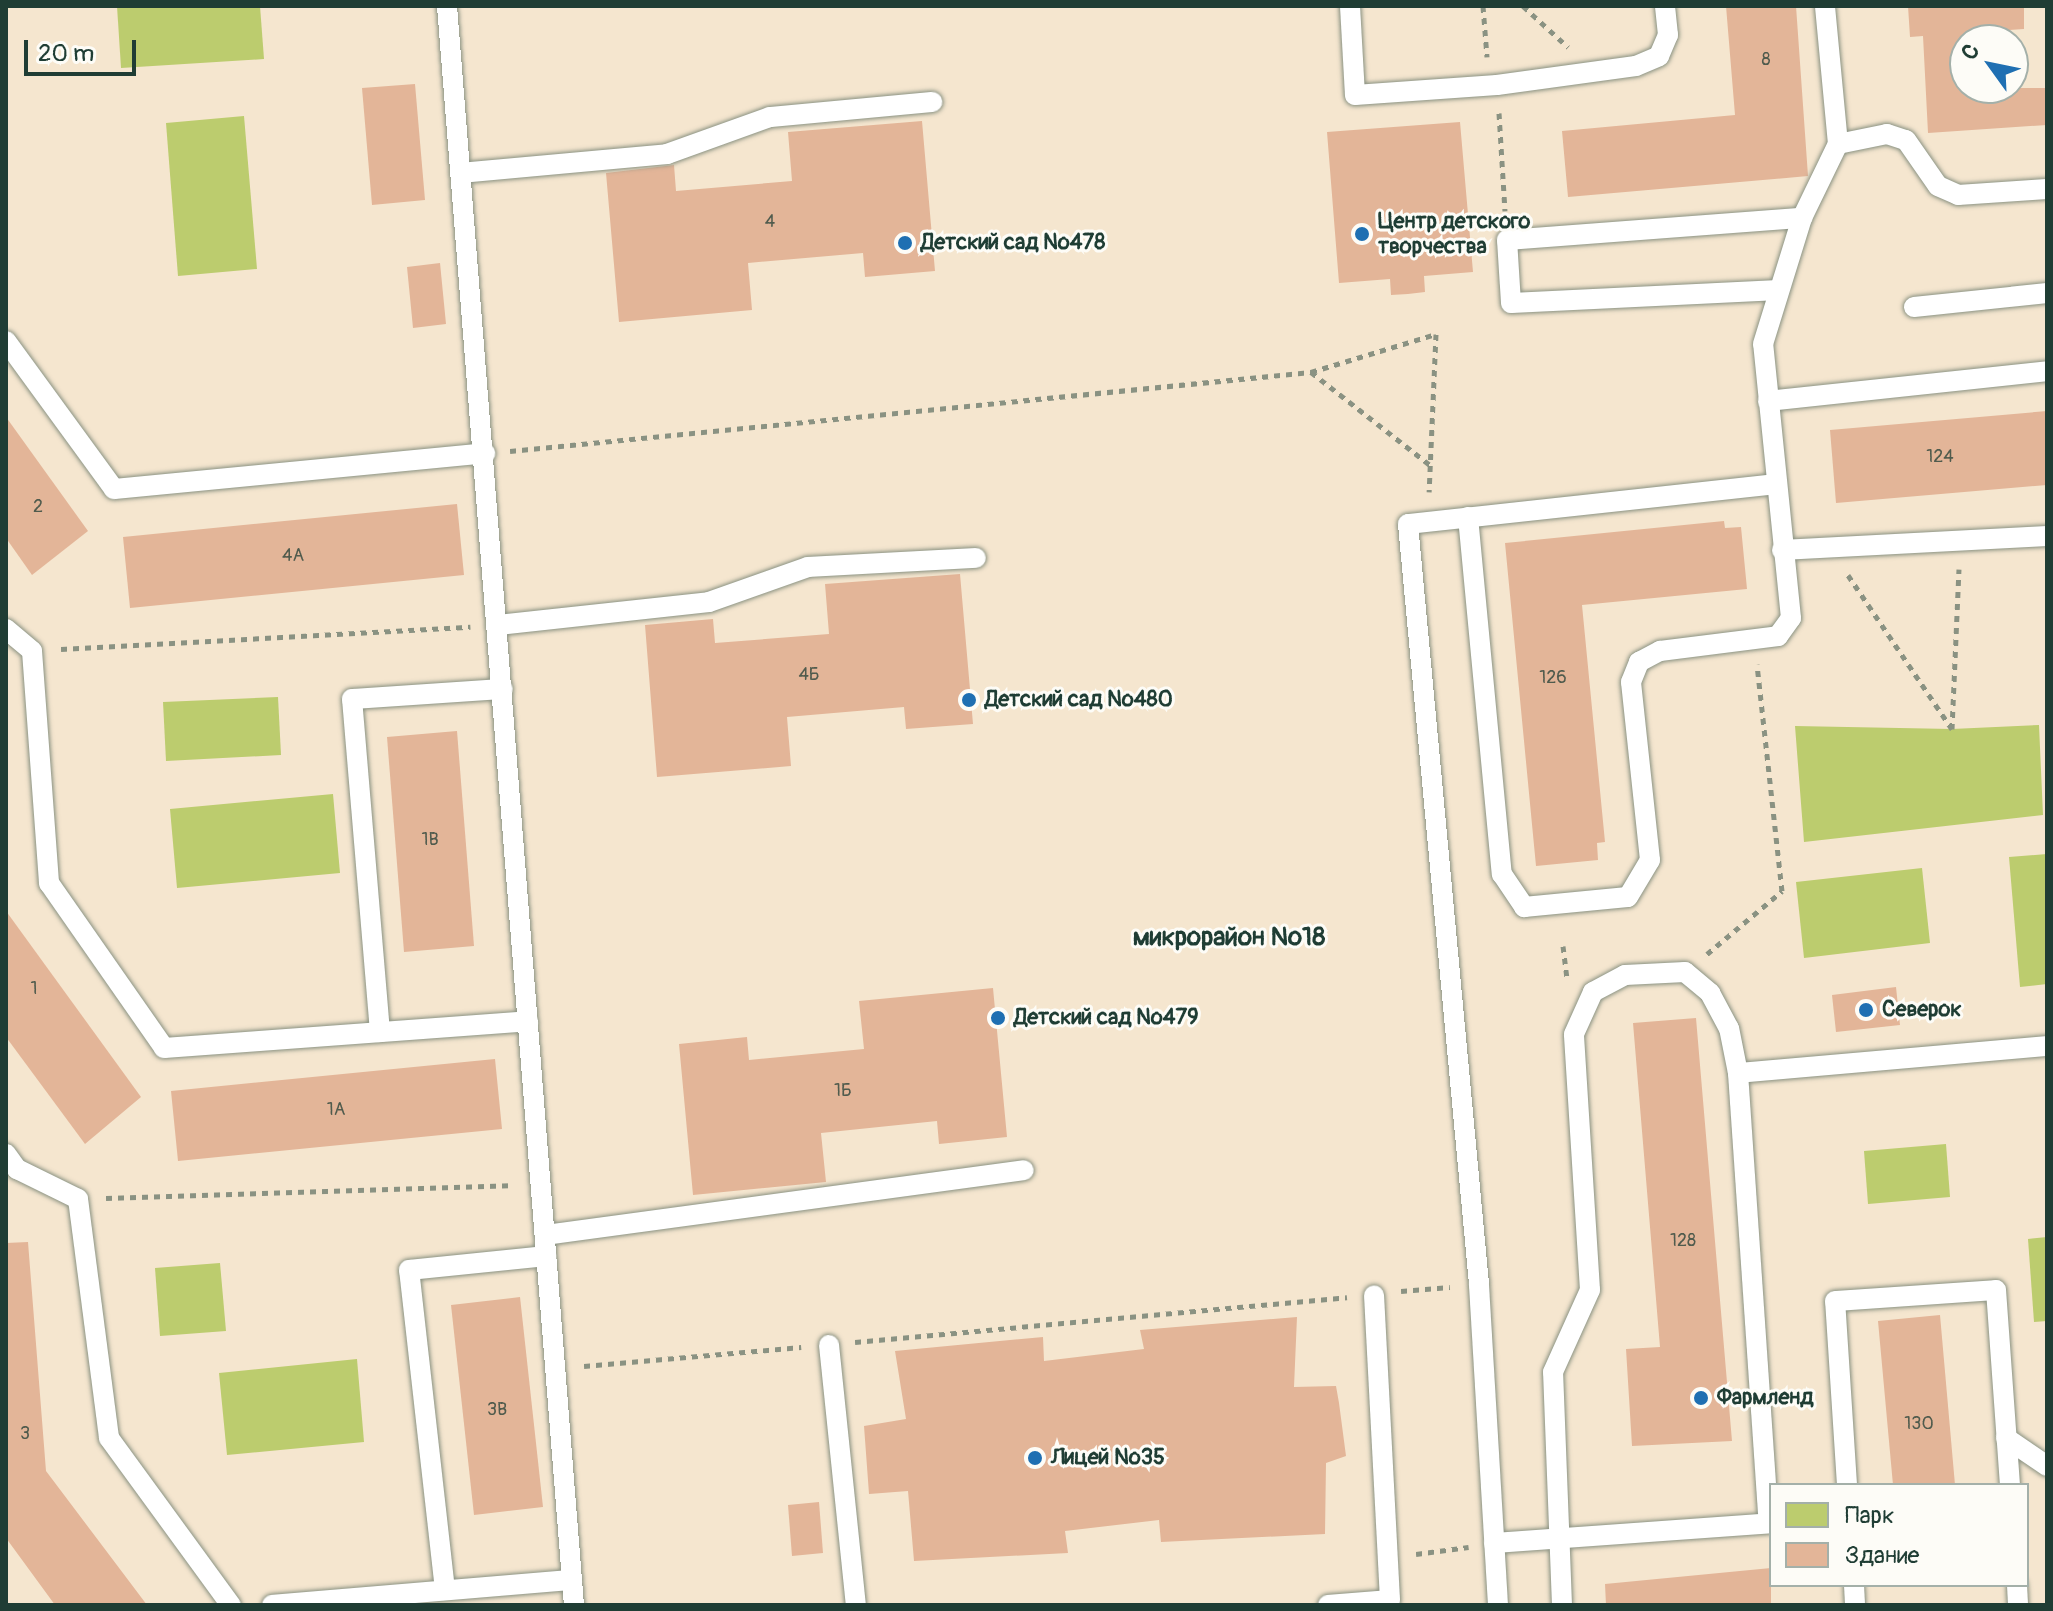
<!DOCTYPE html>
<html>
<head>
<meta charset="utf-8">
<style>
	body { margin:0 }
	#map { position:relative; width:2053px; height:1611px; overflow:hidden; background:#f5e6cf; font-family:Pangolin,sans-serif }
	div>[style] { position:absolute }
	.green>* { inset:0; background:#bccc6e }
	.building>* { inset:0; background:#e3b598 }
	.path>* { height:5px; margin-top:-2.5px; transform-origin:0; background:repeating-linear-gradient(90deg,#8a9282 0 6px,transparent 0 12px) }
	.roads { filter:drop-shadow(0 0 2px #8a9282) drop-shadow(0 0 2px #8a9282) }
	.service>* { height:20px; margin:-10px; padding:0 10px; transform-origin:10px; border-radius:10px; background:#fff }
	.dots>* { width:22px; height:22px; translate:-50% -50%; box-sizing:border-box; border:4px solid #fdfcf7; border-radius:50% }
	span { translate:-50% -50%; white-space:nowrap; text-align:center; line-height:1.15; -webkit-text-stroke:6px #fdfcf7; paint-order:stroke }
	.number-label { font-size:18px; color:#505b4d }
	.number-label span { -webkit-text-stroke-width:0 }
	.poi-label { font-size:22px; color:#1f3d34; font-weight:700 }
	.left { translate:0 -50%; text-align:left }
	.quarter-label { font-size:26px; color:#1f3d34; font-weight:700 }
	.frame { position:absolute; inset:0; border:8px solid #1f3d34; pointer-events:none }
	.legend { position:absolute; left:1769px; top:1483px; width:260px; height:104px; box-sizing:border-box; background:#fdfcf7; border:2px solid #a4b0a9; margin:0; padding:10px 14px; list-style:none; font-size:24px; color:#1f3d34 }
	.legend li { display:flex; align-items:center; gap:16px; height:40px }
	.legend b { width:40px; border:2px solid #a4b0a9 }
	.north { position:absolute; left:1949px; top:24px; width:80px; height:80px; box-sizing:border-box; background:#fdfcf7; border:2px solid #a4b0a9; border-radius:50%; rotate:303deg; font-size:22px; font-weight:700; line-height:32px; text-align:center; color:#1f3d34 }
	.north::after { content:''; display:block; margin:auto; width:28px; height:36px; background:#1f6fb2; clip-path:polygon(50% 0,100% 100%,50% 72%,0 100%) }
	.scale { position:absolute; left:24px; top:40px; width:112px; height:36px; box-sizing:border-box; border:4px solid #1f3d34; border-top:0; padding-left:10px; font-size:24px; line-height:28px; white-space:nowrap; color:#1f3d34; -webkit-text-stroke:6px #fdfcf7; paint-order:stroke }
</style>
</head>
<body>
<div id="map">
	<div class="green">
		<div style="clip-path:polygon(117px 6px,260px 6px,264px 59px,121px 68px)"></div>
		<div style="clip-path:polygon(244px 116px,257px 269px,178px 276px,166px 123px)"></div>
		<div style="clip-path:polygon(278px 697px,281px 755px,166px 761px,163px 702px)"></div>
		<div style="clip-path:polygon(2039px 725px,2043px 815px,1804px 842px,1795px 726px,1952px 729px)"></div>
		<div style="clip-path:polygon(333px 794px,340px 873px,177px 888px,170px 809px)"></div>
		<div style="clip-path:polygon(2047px 854px,2047px 984px,2020px 987px,2009px 857px)"></div>
		<div style="clip-path:polygon(1922px 868px,1930px 943px,1804px 958px,1796px 882px)"></div>
		<div style="clip-path:polygon(1946px 1144px,1950px 1197px,1868px 1204px,1864px 1151px)"></div>
		<div style="clip-path:polygon(2047px 1237px,2047px 1321px,2034px 1322px,2028px 1239px)"></div>
		<div style="clip-path:polygon(220px 1263px,226px 1331px,160px 1336px,155px 1268px)"></div>
		<div style="clip-path:polygon(357px 1359px,364px 1442px,227px 1455px,219px 1373px)"></div>
	</div>
	<div class="building">
		<div style="clip-path:polygon(1726px 6px,1796px 6px,1808px 176px,1568px 197px,1562px 131px,1735px 115px)"></div>
		<div style="clip-path:polygon(1908px 6px,2024px 6px,2024px 29px,1965px 33px,1965px 88px,2047px 88px,2047px 125px,1928px 133px,1923px 36px,1910px 37px)"></div>
		<div style="clip-path:polygon(415px 84px,425px 200px,372px 205px,362px 88px)"></div>
		<div style="clip-path:polygon(922px 121px,935px 271px,865px 277px,863px 253px,748px 263px,752px 310px,619px 322px,606px 173px,674px 165px,676px 191px,792px 181px,788px 132px)"></div>
		<div style="clip-path:polygon(1460px 122px,1473px 272px,1424px 276px,1425px 292px,1408px 294px,1391px 295px,1390px 279px,1339px 283px,1327px 132px)"></div>
		<div style="clip-path:polygon(440px 263px,446px 324px,413px 328px,407px 267px)"></div>
		<div style="clip-path:polygon(2047px 411px,2047px 485px,1836px 503px,1830px 430px)"></div>
		<div style="clip-path:polygon(6px 417px,88px 531px,32px 575px,6px 538px)"></div>
		<div style="clip-path:polygon(457px 504px,464px 575px,130px 608px,123px 537px)"></div>
		<div style="clip-path:polygon(1724px 521px,1725px 528px,1741px 527px,1747px 589px,1582px 605px,1605px 842px,1597px 843px,1598px 860px,1536px 866px,1505px 543px)"></div>
		<div style="clip-path:polygon(960px 574px,973px 724px,906px 729px,904px 707px,787px 717px,791px 766px,657px 777px,645px 625px,713px 619px,715px 643px,829px 634px,825px 584px)"></div>
		<div style="clip-path:polygon(457px 731px,474px 946px,404px 952px,387px 737px)"></div>
		<div style="clip-path:polygon(6px 911px,141px 1097px,85px 1144px,6px 1037px)"></div>
		<div style="clip-path:polygon(1896px 987px,1900px 1025px,1836px 1032px,1832px 995px)"></div>
		<div style="clip-path:polygon(993px 988px,1007px 1137px,939px 1144px,937px 1121px,821px 1133px,826px 1182px,693px 1195px,679px 1044px,747px 1037px,749px 1060px,864px 1049px,859px 1001px)"></div>
		<div style="clip-path:polygon(1696px 1018px,1732px 1441px,1632px 1446px,1626px 1349px,1660px 1347px,1633px 1023px)"></div>
		<div style="clip-path:polygon(495px 1059px,502px 1129px,178px 1161px,171px 1091px)"></div>
		<div style="clip-path:polygon(28px 1242px,46px 1471px,147px 1605px,55px 1605px,6px 1538px,6px 1243px)"></div>
		<div style="clip-path:polygon(520px 1297px,543px 1507px,474px 1515px,451px 1305px)"></div>
		<div style="clip-path:polygon(1940px 1315px,1955px 1485px,1893px 1485px,1878px 1321px)"></div>
		<div style="clip-path:polygon(1297px 1317px,1294px 1387px,1336px 1386px,1339px 1403px,1346px 1456px,1326px 1463px,1325px 1534px,1161px 1542px,1159px 1520px,1065px 1531px,1068px 1553px,914px 1561px,908px 1491px,869px 1494px,864px 1426px,906px 1419px,895px 1351px,1043px 1337px,1044px 1361px,1144px 1349px,1140px 1330px)"></div>
		<div style="clip-path:polygon(819px 1502px,823px 1553px,792px 1556px,788px 1505px)"></div>
		<div style="clip-path:polygon(1771px 1568px,1771px 1605px,1606px 1605px,1605px 1584px)"></div>
	</div>
	<div class="path">
		<div style="left:1483px;top:6px;width:51px;rotate:85.5deg"></div>
		<div style="left:1523px;top:6px;width:61px;rotate:42.3deg"></div>
		<div style="left:1499px;top:113px;width:98px;rotate:86.5deg"></div>
		<div style="left:1311px;top:372px;width:131px;rotate:-16.9deg"></div>
		<div style="left:1436px;top:334px;width:158px;rotate:92.5deg"></div>
		<div style="left:510px;top:451px;width:805px;rotate:-5.63deg"></div>
		<div style="left:1311px;top:372px;width:151px;rotate:38deg"></div>
		<div style="left:1848px;top:575px;width:186px;rotate:56deg"></div>
		<div style="left:1952px;top:729px;width:160px;rotate:-87.5deg"></div>
		<div style="left:61px;top:649px;width:410px;rotate:-3.1deg"></div>
		<div style="left:1563px;top:946px;width:34px;rotate:83deg"></div>
		<div style="left:1707px;top:954px;width:98px;rotate:-40deg"></div>
		<div style="left:1782px;top:891px;width:228px;rotate:-96.3deg"></div>
		<div style="left:106px;top:1198px;width:406px;rotate:-1.8deg"></div>
		<div style="left:1401px;top:1291px;width:49px;rotate:-4.7deg"></div>
		<div style="left:855px;top:1342px;width:494px;rotate:-5.2deg"></div>
		<div style="left:584px;top:1366px;width:218px;rotate:-5deg"></div>
		<div style="left:1416px;top:1554px;width:53px;rotate:-7.5deg"></div>
	</div>
	<div class="roads">
		<div class="service">
			<div style="left:447px;top:6px;width:1604px;rotate:85.46deg"></div>
			<div style="left:1350px;top:6px;width:89px;rotate:86.8deg"></div>
			<div style="left:1355px;top:95px;width:142px;rotate:-4deg"></div>
			<div style="left:1497px;top:85px;width:140px;rotate:-7.8deg"></div>
			<div style="left:1636px;top:66px;width:25px;rotate:-23deg"></div>
			<div style="left:1659px;top:56px;width:23px;rotate:-67deg"></div>
			<div style="left:1668px;top:35px;width:29px;rotate:-96deg"></div>
			<div style="left:1838px;top:144px;width:50px;rotate:-11.5deg"></div>
			<div style="left:1887px;top:134px;width:20px;rotate:18deg"></div>
			<div style="left:1906px;top:140px;width:56px;rotate:55.2deg"></div>
			<div style="left:1938px;top:186px;width:22px;rotate:24deg"></div>
			<div style="left:1958px;top:195px;width:89px;rotate:-3.9deg"></div>
			<div style="left:460px;top:173px;width:208px;rotate:-5.2deg"></div>
			<div style="left:667px;top:154px;width:109px;rotate:-19.8deg"></div>
			<div style="left:770px;top:117px;width:163px;rotate:-5.3deg"></div>
			<div style="left:1779px;top:290px;width:268px;rotate:177.2deg"></div>
			<div style="left:1511px;top:303px;width:63px;rotate:-93.6deg"></div>
			<div style="left:1507px;top:240px;width:296px;rotate:-4.3deg"></div>
			<div style="left:1914px;top:307px;width:134px;rotate:-6deg"></div>
			<div style="left:6px;top:341px;width:183px;rotate:53.9deg"></div>
			<div style="left:114px;top:489px;width:373px;rotate:-5.5deg"></div>
			<div style="left:1768px;top:401px;width:281px;rotate:-6.1deg"></div>
			<div style="left:1468px;top:517px;width:359px;rotate:84.6deg"></div>
			<div style="left:1502px;top:874px;width:40px;rotate:56deg"></div>
			<div style="left:1524px;top:907px;width:104px;rotate:-5.5deg"></div>
			<div style="left:1628px;top:897px;width:43px;rotate:-59.3deg"></div>
			<div style="left:1650px;top:860px;width:179px;rotate:-96.1deg"></div>
			<div style="left:1631px;top:682px;width:22px;rotate:-68deg"></div>
			<div style="left:1639px;top:662px;width:24px;rotate:-28deg"></div>
			<div style="left:1660px;top:651px;width:119px;rotate:-7.2deg"></div>
			<div style="left:1778px;top:636px;width:22px;rotate:-54deg"></div>
			<div style="left:1791px;top:618px;width:275px;rotate:-95.8deg"></div>
			<div style="left:1763px;top:344px;width:132px;rotate:-72.8deg"></div>
			<div style="left:1802px;top:218px;width:82px;rotate:-64.1deg"></div>
			<div style="left:1838px;top:144px;width:139px;rotate:-95.4deg"></div>
			<div style="left:1782px;top:550px;width:265px;rotate:-3deg"></div>
			<div style="left:498px;top:625px;width:212px;rotate:-6.2deg"></div>
			<div style="left:709px;top:602px;width:105px;rotate:-19.5deg"></div>
			<div style="left:808px;top:567px;width:168px;rotate:-3.1deg"></div>
			<div style="left:6px;top:629px;width:34px;rotate:40deg"></div>
			<div style="left:32px;top:651px;width:233px;rotate:85.8deg"></div>
			<div style="left:49px;top:883px;width:201px;rotate:55.1deg"></div>
			<div style="left:164px;top:1048px;width:365px;rotate:-4.2deg"></div>
			<div style="left:380px;top:1032px;width:334px;rotate:-94.8deg"></div>
			<div style="left:352px;top:699px;width:151px;rotate:-3.8deg"></div>
			<div style="left:1738px;top:1073px;width:310px;rotate:-5deg"></div>
			<div style="left:6px;top:1154px;width:19px;rotate:54deg"></div>
			<div style="left:17px;top:1169px;width:68px;rotate:26.2deg"></div>
			<div style="left:78px;top:1199px;width:241px;rotate:82.6deg"></div>
			<div style="left:109px;top:1438px;width:207px;rotate:53.9deg"></div>
			<div style="left:545px;top:1235px;width:483px;rotate:-7.7deg"></div>
			<div style="left:829px;top:1345px;width:261px;rotate:84.1deg"></div>
			<div style="left:2006px;top:1438px;width:50px;rotate:34.3deg"></div>
			<div style="left:1847px;top:1485px;width:184px;rotate:-93.7deg"></div>
			<div style="left:1835px;top:1301px;width:161px;rotate:-3.9deg"></div>
			<div style="left:1996px;top:1290px;width:196px;rotate:85.9deg"></div>
			<div style="left:1494px;top:1543px;width:278px;rotate:-4.1deg"></div>
			<div style="left:1854px;top:1585px;width:20px;rotate:87deg"></div>
			<div style="left:2017px;top:1585px;width:20px;rotate:87deg"></div>
			<div style="left:445px;top:1590px;width:322px;rotate:-96.4deg"></div>
			<div style="left:409px;top:1270px;width:138px;rotate:-5.8deg"></div>
			<div style="left:272px;top:1605px;width:301px;rotate:-4.8deg"></div>
			<div style="left:1328px;top:1605px;width:62px;rotate:-4.6deg"></div>
			<div style="left:1390px;top:1600px;width:305px;rotate:-93deg"></div>
			<div style="left:1498px;top:1605px;width:322px;rotate:-93.4deg"></div>
			<div style="left:1479px;top:1284px;width:763px;rotate:-95.34deg"></div>
			<div style="left:1408px;top:524px;width:370px;rotate:-6.2deg"></div>
			<div style="left:1562px;top:1605px;width:233px;rotate:-92.2deg"></div>
			<div style="left:1553px;top:1372px;width:90px;rotate:-65.7deg"></div>
			<div style="left:1590px;top:1290px;width:256px;rotate:-93.6deg"></div>
			<div style="left:1574px;top:1034px;width:46px;rotate:-65.7deg"></div>
			<div style="left:1593px;top:992px;width:36px;rotate:-28deg"></div>
			<div style="left:1625px;top:975px;width:60px;rotate:-2.9deg"></div>
			<div style="left:1685px;top:972px;width:33px;rotate:40deg"></div>
			<div style="left:1710px;top:993px;width:40px;rotate:62deg"></div>
			<div style="left:1729px;top:1028px;width:46px;rotate:78.7deg"></div>
			<div style="left:1738px;top:1073px;width:451px;rotate:86.1deg"></div>
		</div>
	</div>
	<div class="dots">
		<div style="left:1362px;top:234px;background:#1f6fb2"></div>
		<div style="left:905px;top:243px;background:#1f6fb2"></div>
		<div style="left:969px;top:700px;background:#1f6fb2"></div>
		<div style="left:1866px;top:1010px;background:#1f6fb2"></div>
		<div style="left:998px;top:1018px;background:#1f6fb2"></div>
		<div style="left:1701px;top:1398px;background:#1f6fb2"></div>
		<div style="left:1035px;top:1458px;background:#1f6fb2"></div>
	</div>
	<div class="number-label">
		<span style="left:1766px;top:60px">8</span>
		<span style="left:770px;top:222px">4</span>
		<span style="left:1940px;top:457px">124</span>
		<span style="left:38px;top:507px">2</span>
		<span style="left:293px;top:556px">4А</span>
		<span style="left:809px;top:675px">4Б</span>
		<span style="left:1553px;top:678px">126</span>
		<span style="left:430px;top:840px">1В</span>
		<span style="left:34px;top:989px">1</span>
		<span style="left:843px;top:1091px">1Б</span>
		<span style="left:336px;top:1110px">1А</span>
		<span style="left:1683px;top:1241px">128</span>
		<span style="left:497px;top:1410px">3В</span>
		<span style="left:1919px;top:1424px">130</span>
		<span style="left:25px;top:1434px">3</span>
	</div>
	<div class="poi-label">
		<span class="left" style="left:1378px;top:234px">Центр детского<br>творчества</span>
		<span class="left" style="left:921px;top:243px">Детский сад №478</span>
		<span class="left" style="left:985px;top:700px">Детский сад №480</span>
		<span class="left" style="left:1882px;top:1010px">Северок</span>
		<span class="left" style="left:1014px;top:1018px">Детский сад №479</span>
		<span class="left" style="left:1717px;top:1398px">Фармленд</span>
		<span class="left" style="left:1051px;top:1458px">Лицей №35</span>
	</div>
	<div class="quarter-label">
		<span style="left:1229px;top:938px">микрорайон №18</span>
	</div>
	<div class="frame"></div>
	<ul class="legend">
	<li><b style="height:22px;background:#bccc6e"></b>Парк</li>
	<li><b style="height:22px;background:#e3b598"></b>Здание</li>
	</ul>
	<div class="north">С</div>
	<div class="scale">20 m</div>
</div>
</body>
</html>
